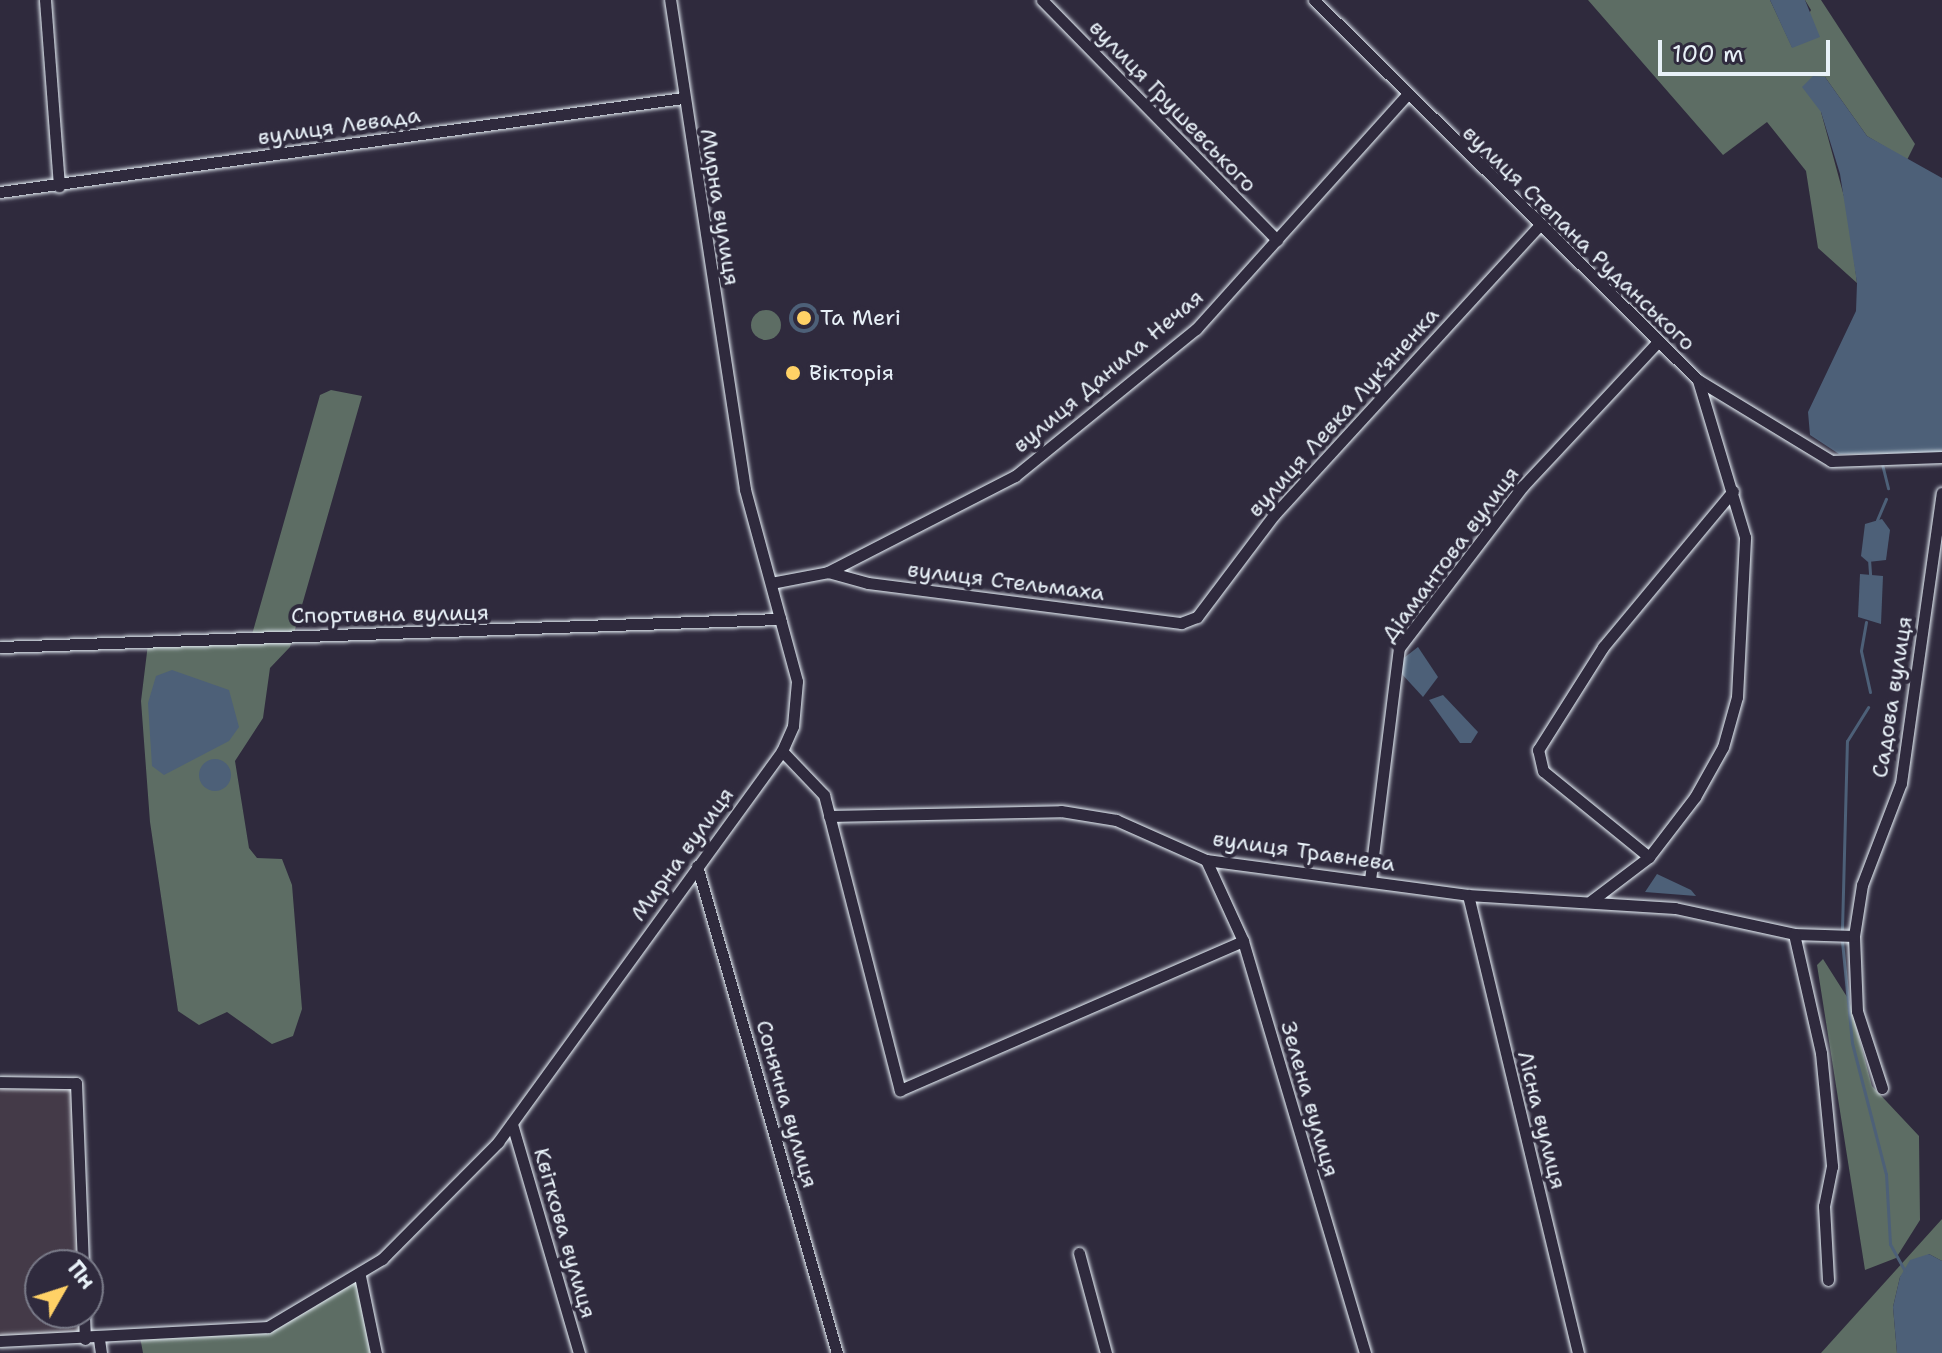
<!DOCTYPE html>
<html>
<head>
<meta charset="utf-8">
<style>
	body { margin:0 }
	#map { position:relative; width:1942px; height:1353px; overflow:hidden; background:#2f2a3d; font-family:"Shantell Sans",sans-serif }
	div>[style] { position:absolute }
	.built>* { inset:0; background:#443a48 }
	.green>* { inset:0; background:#5d6d64 }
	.round { border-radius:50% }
	.water>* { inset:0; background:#4d6078 }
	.stream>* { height:3px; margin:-1.5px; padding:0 1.5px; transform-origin:1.5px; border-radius:1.5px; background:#4d6078 }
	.roads { filter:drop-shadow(0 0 2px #e8f1f8) drop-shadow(0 0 2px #e8f1f8) }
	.minor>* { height:11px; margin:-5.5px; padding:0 5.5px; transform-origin:5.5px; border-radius:5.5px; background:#2f2a3d }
	.dots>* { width:22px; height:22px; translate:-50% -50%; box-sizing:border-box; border:4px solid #2f2a3d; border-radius:50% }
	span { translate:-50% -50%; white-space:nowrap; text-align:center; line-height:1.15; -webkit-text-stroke:8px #2f2a3d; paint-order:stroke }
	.street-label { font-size:22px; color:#e8f1f8 }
	.poi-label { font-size:22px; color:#e8f1f8 }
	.left { translate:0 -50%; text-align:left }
	.north { position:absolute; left:24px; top:1249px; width:80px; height:80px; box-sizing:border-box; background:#2f2a3d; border:2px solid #797a88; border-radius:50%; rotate:51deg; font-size:22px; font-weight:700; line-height:32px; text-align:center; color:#e8f1f8 }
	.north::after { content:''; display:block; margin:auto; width:28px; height:36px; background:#ffd166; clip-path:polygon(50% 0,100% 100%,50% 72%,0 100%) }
	.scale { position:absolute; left:1658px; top:40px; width:172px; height:36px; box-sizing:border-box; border:4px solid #e8f1f8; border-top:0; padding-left:10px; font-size:24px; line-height:28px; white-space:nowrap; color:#e8f1f8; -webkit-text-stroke:6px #2f2a3d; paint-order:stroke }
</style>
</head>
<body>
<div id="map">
	<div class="built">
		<div style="clip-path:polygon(0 1082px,76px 1083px,83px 1265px,40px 1265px,40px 1313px,84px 1313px,85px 1339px,0 1340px)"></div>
	</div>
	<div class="green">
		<div style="clip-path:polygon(1588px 0,1770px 0,1792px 47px,1811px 10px,1805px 0,1821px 0,1915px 144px,1907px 160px,1867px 136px,1825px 77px,1821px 112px,1848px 211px,1857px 283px,1818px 248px,1806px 171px,1767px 122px,1723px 155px)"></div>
		<div class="round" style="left:751px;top:310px;width:30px;height:30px"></div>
		<div style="clip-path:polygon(331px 390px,362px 396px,290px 647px,270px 668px,263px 718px,235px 761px,249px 848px,257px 858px,282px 859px,292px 885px,302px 1009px,293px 1036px,272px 1044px,227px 1012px,199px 1025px,178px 1011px,150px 822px,141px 701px,148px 644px,251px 638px,320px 395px)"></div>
		<div style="clip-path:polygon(1823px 959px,1849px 1000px,1872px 1086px,1919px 1136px,1920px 1220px,1896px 1258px,1865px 1270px,1817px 965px)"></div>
		<div style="clip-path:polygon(1942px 1219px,1942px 1261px,1929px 1254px,1900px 1277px,1893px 1307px,1897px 1353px,1821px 1353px)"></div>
		<div style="clip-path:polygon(360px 1276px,374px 1353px,143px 1353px,140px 1337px,268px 1327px)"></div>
	</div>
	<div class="water">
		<div style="clip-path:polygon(1770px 0,1805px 0,1820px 37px,1792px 48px)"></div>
		<div style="clip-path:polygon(1813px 76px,1825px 77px,1867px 136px,1942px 178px,1942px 453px,1839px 454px,1810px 435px,1808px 412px,1856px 311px,1857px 283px,1840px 174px,1821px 112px,1802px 87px)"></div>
		<div class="round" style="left:789px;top:303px;width:30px;height:30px"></div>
		<div style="clip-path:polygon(1882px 519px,1890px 530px,1886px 560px,1868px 562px,1861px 556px,1865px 524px)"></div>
		<div style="clip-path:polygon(1860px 574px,1883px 576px,1881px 624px,1858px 617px)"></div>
		<div style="clip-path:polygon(1418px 647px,1438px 677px,1423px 697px,1400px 672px,1400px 661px)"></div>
		<div style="clip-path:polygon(172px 670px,229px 690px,239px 727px,229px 741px,164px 775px,152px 766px,148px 703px,156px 676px)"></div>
		<div style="clip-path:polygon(1443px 695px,1478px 732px,1471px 743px,1460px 743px,1429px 700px)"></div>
		<div class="round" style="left:199px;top:759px;width:32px;height:32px"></div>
		<div style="clip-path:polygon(1657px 874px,1691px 890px,1696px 896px,1645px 892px)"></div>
		<div style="clip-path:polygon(1929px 1254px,1942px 1261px,1942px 1353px,1897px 1353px,1893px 1307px,1900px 1277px,1910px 1260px)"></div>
	</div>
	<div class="stream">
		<div style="left:1882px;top:464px;width:25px;rotate:76deg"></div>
		<div style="left:1877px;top:520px;width:23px;rotate:-67deg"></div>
		<div style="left:1869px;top:559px;width:16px;rotate:86deg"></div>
		<div style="left:1866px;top:622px;width:29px;rotate:100deg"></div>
		<div style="left:1861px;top:651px;width:42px;rotate:77.6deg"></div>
		<div style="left:1842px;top:930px;width:189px;rotate:-88.5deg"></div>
		<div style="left:1847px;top:741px;width:40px;rotate:-58deg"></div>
		<div style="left:1842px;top:941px;width:102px;rotate:84.4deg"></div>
		<div style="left:1852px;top:1043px;width:135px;rotate:75.5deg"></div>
		<div style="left:1886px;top:1174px;width:70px;rotate:86.7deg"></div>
		<div style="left:1890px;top:1244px;width:31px;rotate:61deg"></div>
	</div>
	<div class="roads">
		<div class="minor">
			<div style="left:45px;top:0;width:187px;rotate:85.7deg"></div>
			<div style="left:1042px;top:0;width:336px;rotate:45.6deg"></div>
			<div style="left:1314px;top:0;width:540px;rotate:44.7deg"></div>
			<div style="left:1698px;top:380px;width:156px;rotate:31.3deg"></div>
			<div style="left:1831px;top:461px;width:111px;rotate:-2.1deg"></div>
			<div style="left:0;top:192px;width:689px;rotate:-7.84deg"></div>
			<div style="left:828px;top:572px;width:41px;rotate:15.4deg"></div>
			<div style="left:868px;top:583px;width:316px;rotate:7.3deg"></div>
			<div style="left:1181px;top:623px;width:17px;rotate:-21deg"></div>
			<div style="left:1197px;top:617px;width:128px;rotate:-53deg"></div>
			<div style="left:1274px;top:515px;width:389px;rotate:-47.5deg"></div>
			<div style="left:771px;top:583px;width:58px;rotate:-10.9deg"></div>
			<div style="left:828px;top:572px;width:210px;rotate:-27.2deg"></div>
			<div style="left:1015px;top:476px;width:233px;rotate:-39.1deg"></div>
			<div style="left:1196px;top:329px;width:314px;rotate:-48deg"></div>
			<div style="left:0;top:647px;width:781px;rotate:-2.06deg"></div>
			<div style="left:782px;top:751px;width:61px;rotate:46.3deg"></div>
			<div style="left:824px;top:795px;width:305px;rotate:75.6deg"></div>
			<div style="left:900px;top:1090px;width:374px;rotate:-23.5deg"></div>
			<div style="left:829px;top:816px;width:232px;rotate:-1.2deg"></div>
			<div style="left:1061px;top:811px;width:56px;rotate:9.3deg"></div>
			<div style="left:1116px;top:820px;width:98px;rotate:24deg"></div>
			<div style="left:1206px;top:860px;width:264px;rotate:7.6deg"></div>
			<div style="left:1468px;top:895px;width:207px;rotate:3.6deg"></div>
			<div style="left:1675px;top:908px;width:122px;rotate:12.3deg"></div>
			<div style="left:1794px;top:934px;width:60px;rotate:1.9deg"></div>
			<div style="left:1649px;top:857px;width:136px;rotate:-140.9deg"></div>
			<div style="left:1543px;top:771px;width:22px;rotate:-103deg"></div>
			<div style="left:1538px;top:750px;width:122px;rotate:-57.7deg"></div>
			<div style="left:1603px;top:647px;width:203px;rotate:-50.2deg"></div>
			<div style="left:1206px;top:860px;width:89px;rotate:65.4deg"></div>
			<div style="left:1243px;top:941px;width:430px;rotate:73.5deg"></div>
			<div style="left:697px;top:866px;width:507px;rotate:73.96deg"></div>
			<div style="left:1370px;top:880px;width:234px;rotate:-82.9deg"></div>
			<div style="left:1399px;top:648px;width:204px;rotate:-52.6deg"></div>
			<div style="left:1523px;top:486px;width:193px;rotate:-46.9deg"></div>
			<div style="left:1468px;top:895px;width:471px;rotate:76.5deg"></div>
			<div style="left:1591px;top:901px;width:73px;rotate:-37.2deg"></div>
			<div style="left:1649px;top:857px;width:76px;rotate:-52.5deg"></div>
			<div style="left:1695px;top:797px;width:57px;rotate:-60.8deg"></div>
			<div style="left:1723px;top:747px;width:52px;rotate:-74.4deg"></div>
			<div style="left:1737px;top:697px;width:160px;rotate:-87.1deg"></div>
			<div style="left:1745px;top:537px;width:164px;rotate:-106.7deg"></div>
			<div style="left:1794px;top:934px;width:122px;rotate:77.2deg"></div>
			<div style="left:1821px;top:1053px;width:114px;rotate:84.4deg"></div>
			<div style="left:1832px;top:1166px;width:41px;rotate:101.3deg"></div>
			<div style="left:1824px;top:1206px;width:74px;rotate:86.9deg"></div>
			<div style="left:0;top:1082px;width:76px;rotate:0.8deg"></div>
			<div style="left:76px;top:1083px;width:182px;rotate:87.8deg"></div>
			<div style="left:1882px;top:1088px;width:81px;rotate:-108deg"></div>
			<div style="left:1857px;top:1011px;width:75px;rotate:-92.3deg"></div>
			<div style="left:1854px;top:936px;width:52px;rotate:-81.1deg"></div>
			<div style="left:1862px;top:885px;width:109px;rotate:-69.1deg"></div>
			<div style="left:1901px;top:783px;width:293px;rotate:-82deg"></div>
			<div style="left:512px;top:1124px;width:239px;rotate:73.7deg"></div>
			<div style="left:1079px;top:1253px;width:104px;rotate:74.9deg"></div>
			<div style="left:360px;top:1276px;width:79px;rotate:78.3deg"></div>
			<div style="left:84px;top:1313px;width:26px;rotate:88deg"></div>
			<div style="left:99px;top:1339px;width:14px;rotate:82deg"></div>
			<div style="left:0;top:1341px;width:268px;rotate:-3deg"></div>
			<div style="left:268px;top:1327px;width:133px;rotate:-30.8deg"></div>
			<div style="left:382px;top:1259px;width:165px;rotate:-45.2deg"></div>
			<div style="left:498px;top:1142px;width:483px;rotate:-54deg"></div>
			<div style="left:782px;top:751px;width:27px;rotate:-66deg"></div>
			<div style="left:793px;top:726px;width:45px;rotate:-84.9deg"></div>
			<div style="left:797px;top:681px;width:199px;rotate:-105.2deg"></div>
			<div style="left:745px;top:489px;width:495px;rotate:-98.7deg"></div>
		</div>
	</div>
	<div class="dots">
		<div style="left:804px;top:318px;background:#ffd166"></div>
		<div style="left:793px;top:373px;background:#ffd166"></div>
	</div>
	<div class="street-label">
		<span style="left:1173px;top:106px;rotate:46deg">вулиця Грушевського</span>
		<span style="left:339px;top:126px;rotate:-8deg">вулиця Левада</span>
		<span style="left:720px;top:207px;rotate:81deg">Мирна вулиця</span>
		<span style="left:1579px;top:238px;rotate:44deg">вулиця Степана Руданського</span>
		<span style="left:1108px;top:371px;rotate:-40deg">вулиця Данила Нечая</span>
		<span style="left:1343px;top:412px;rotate:-48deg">вулиця Левка Лук'яненка</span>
		<span style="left:1450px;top:554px;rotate:-53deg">Діамантова вулиця</span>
		<span style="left:1006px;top:581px;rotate:7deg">вулиця Стельмаха</span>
		<span style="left:390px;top:614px;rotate:-1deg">Спортивна вулиця</span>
		<span style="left:1892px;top:697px;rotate:-81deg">Садова вулиця</span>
		<span style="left:1304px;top:851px;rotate:8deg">вулиця Травнева</span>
		<span style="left:682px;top:854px;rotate:-54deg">Мирна вулиця</span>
		<span style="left:1310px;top:1099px;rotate:74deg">Зелена вулиця</span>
		<span style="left:787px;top:1104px;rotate:74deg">Сонячна вулиця</span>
		<span style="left:1542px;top:1120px;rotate:76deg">Лісна вулиця</span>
		<span style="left:565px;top:1233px;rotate:74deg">Квіткова вулиця</span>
	</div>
	<div class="poi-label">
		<span class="left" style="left:820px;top:318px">Ta Meri</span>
		<span class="left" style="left:809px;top:373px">Вікторія</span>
	</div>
	<div class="north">Пн</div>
	<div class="scale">100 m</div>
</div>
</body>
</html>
